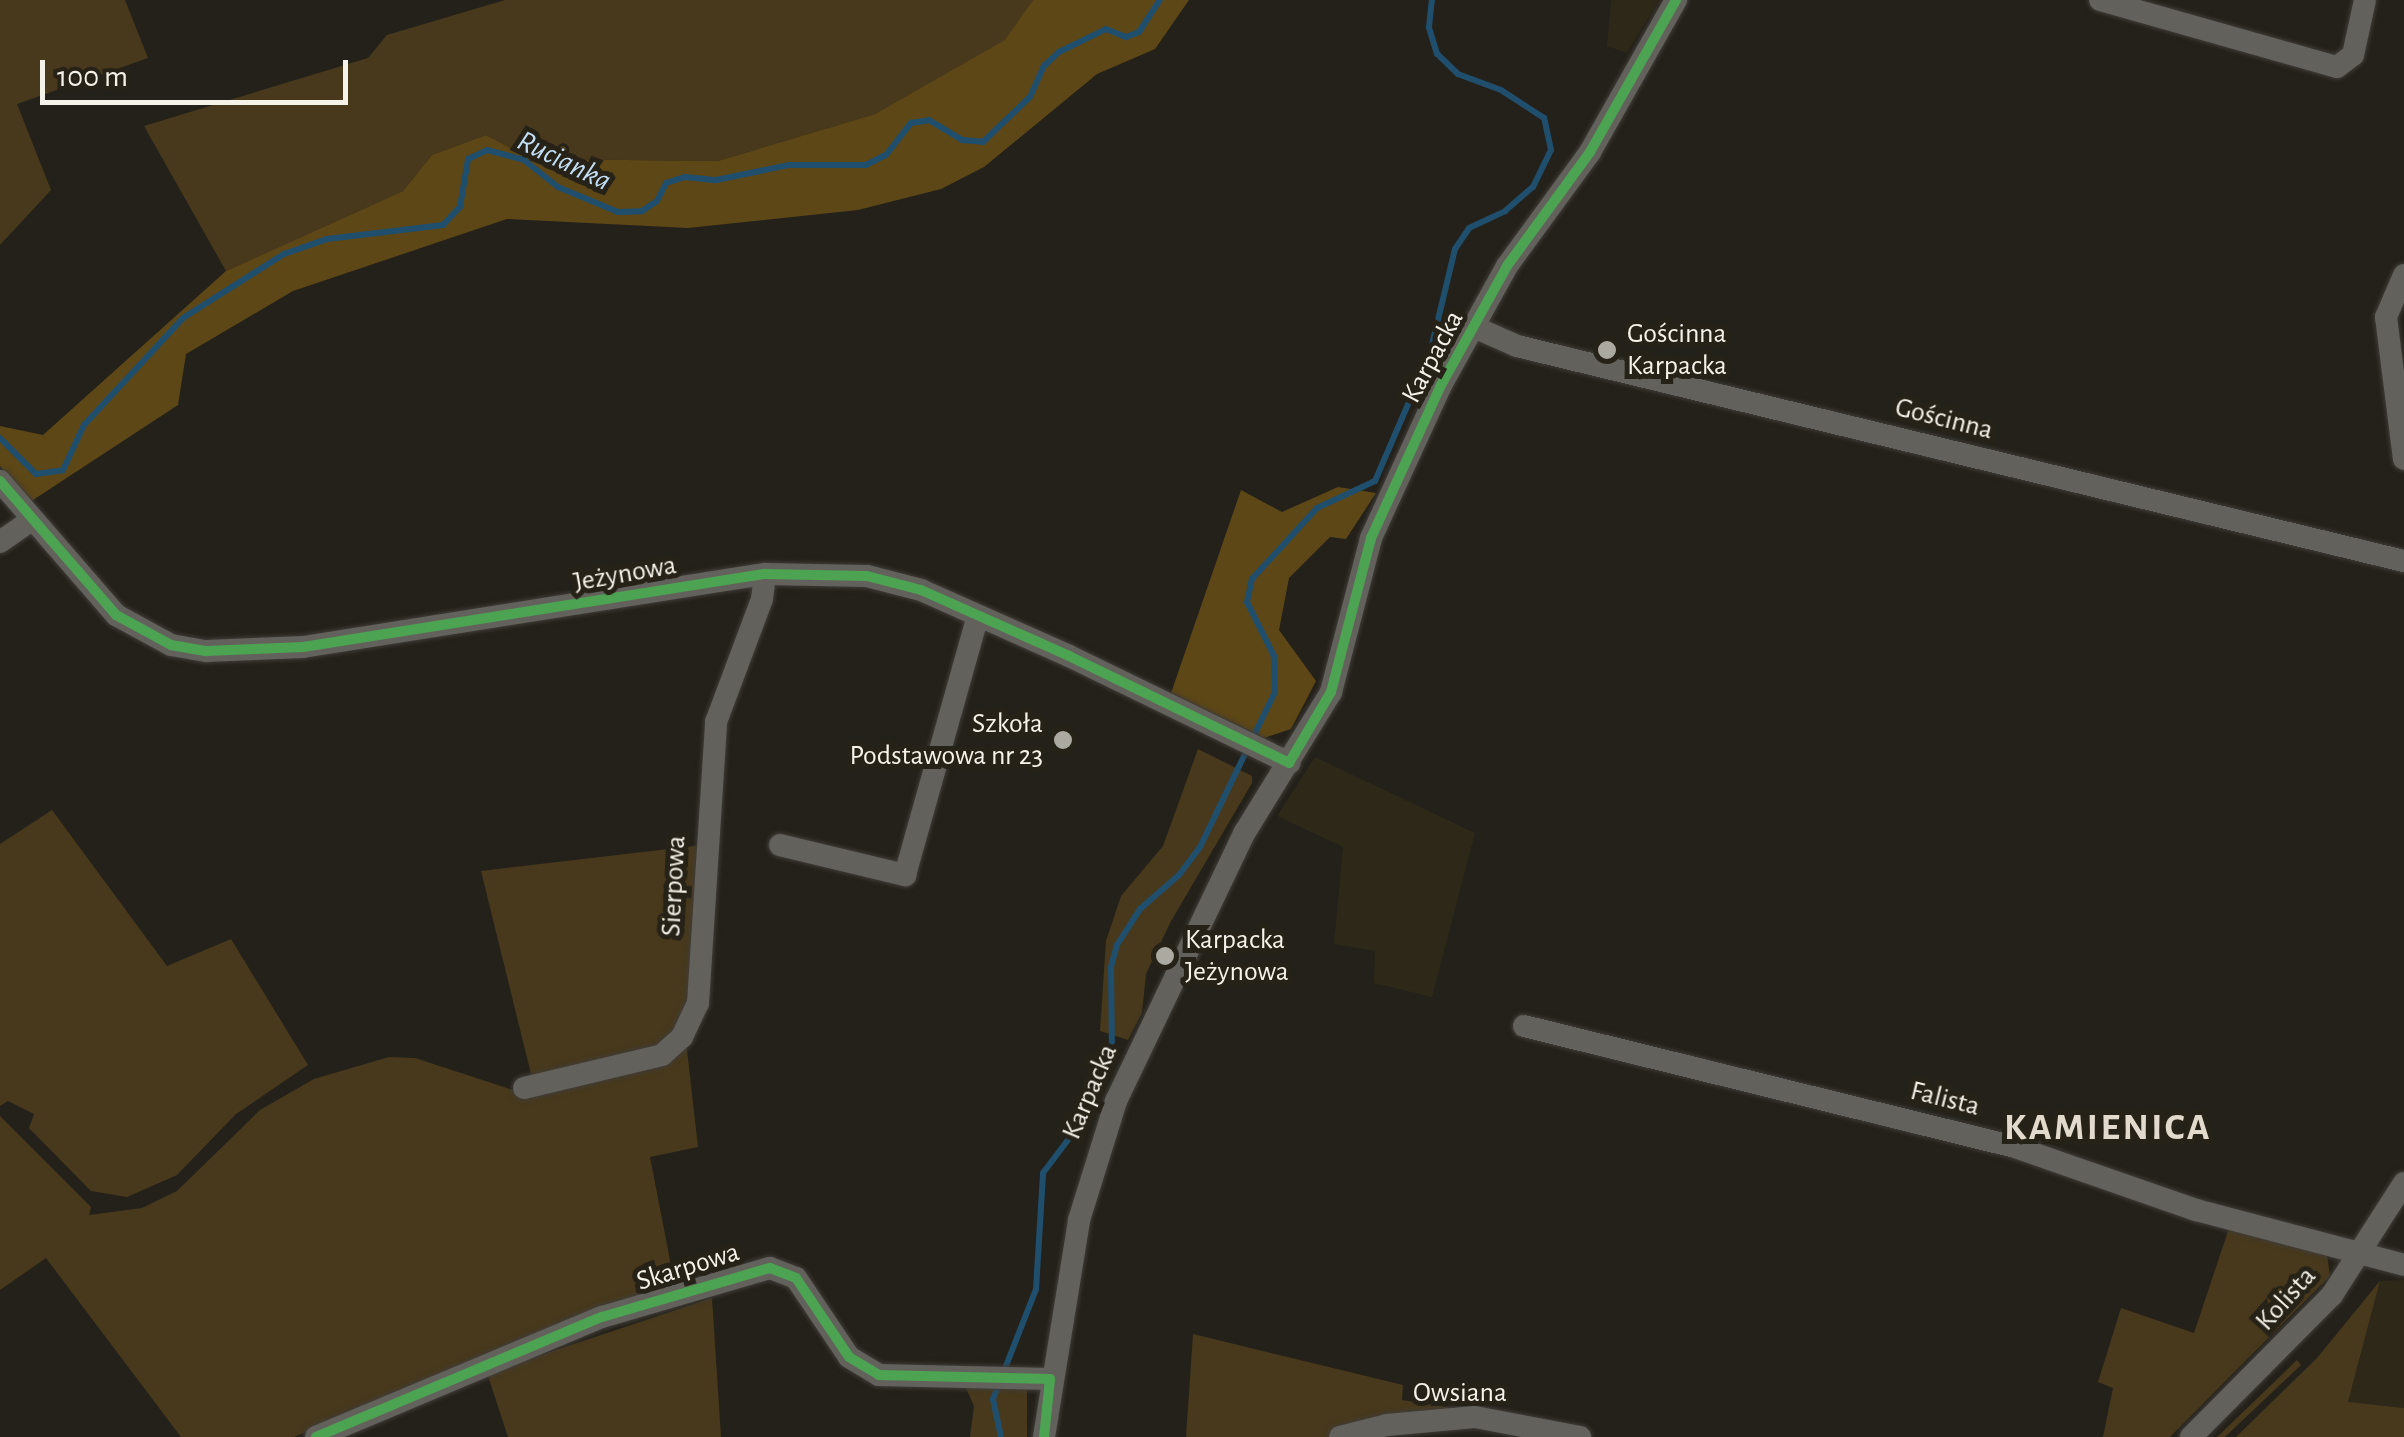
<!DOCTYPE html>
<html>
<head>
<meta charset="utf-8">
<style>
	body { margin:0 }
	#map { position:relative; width:2404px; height:1437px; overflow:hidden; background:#24211a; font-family:"Alegreya Sans",sans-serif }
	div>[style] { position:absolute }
	.commercial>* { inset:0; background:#2e2818 }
	.green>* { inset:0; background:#48391c }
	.forest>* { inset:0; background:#5d4716 }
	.stream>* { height:6px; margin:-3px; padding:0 3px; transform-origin:3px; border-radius:3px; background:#204f6e }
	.roads { filter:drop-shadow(0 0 2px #3f3c37) drop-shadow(0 0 2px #3f3c37) }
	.minor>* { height:22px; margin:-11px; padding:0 11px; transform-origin:11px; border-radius:11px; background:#63615c }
	.cycleway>* { height:10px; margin:-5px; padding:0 5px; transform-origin:5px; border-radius:5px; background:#4ca352 }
	.dots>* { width:28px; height:28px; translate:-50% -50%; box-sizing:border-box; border:5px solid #272217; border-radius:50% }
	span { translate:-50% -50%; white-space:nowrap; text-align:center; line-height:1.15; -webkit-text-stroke:10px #272217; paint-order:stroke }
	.poi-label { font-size:28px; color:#f5f2ea }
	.left { translate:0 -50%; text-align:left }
	.right { translate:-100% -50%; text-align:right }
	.street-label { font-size:28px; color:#f5f2ea }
	.water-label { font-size:30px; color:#c2dff5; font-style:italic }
	.district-label { font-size:38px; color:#e2dacc; font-weight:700; letter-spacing:2.5px }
	.scale { position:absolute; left:40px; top:60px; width:308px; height:45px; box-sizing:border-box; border:5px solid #f5f2ea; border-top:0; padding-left:12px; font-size:30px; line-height:35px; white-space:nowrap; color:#f5f2ea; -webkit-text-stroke:8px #272217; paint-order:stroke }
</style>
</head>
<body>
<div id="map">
	<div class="commercial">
		<div style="clip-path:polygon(1611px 0,1659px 0,1627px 53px,1607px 46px)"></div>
		<div style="clip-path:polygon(1315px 757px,1475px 833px,1432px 997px,1374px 983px,1375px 951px,1334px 944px,1343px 847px,1277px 816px)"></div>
		<div style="clip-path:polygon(2404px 1280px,2404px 1408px,2348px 1403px,2380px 1281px)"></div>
	</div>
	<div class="green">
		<div style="clip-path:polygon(0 0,125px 0,148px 58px,17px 104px,51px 190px,0 245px)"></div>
		<div style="clip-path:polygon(505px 0,1033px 0,1006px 40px,875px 114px,718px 161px,531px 159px,486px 135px,432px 155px,403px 191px,226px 271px,144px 126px,368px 58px,387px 35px)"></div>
		<div style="clip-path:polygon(1198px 749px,1252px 776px,1252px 783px,1170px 923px,1146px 974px,1142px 1013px,1128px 1040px,1100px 1031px,1106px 941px,1121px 896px,1163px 846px)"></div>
		<div style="clip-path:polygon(52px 810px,167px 966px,231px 939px,308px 1065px,236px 1114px,177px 1175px,127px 1197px,91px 1191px,29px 1128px,34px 1114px,8px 1101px,0 1106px,0 844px)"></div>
		<div style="clip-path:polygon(703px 845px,692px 1002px,673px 1041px,532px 1078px,481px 871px)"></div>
		<div style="clip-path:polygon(686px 1041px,698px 1147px,650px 1157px,675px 1286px,587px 1312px,294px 1437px,181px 1437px,46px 1258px,0 1290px,0 1116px,91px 1207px,89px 1215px,142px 1208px,177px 1191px,260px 1110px,314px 1079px,389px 1057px,415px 1058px,519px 1092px)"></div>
		<div style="clip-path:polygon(2230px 1225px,2327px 1254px,2330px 1276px,2170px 1437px,2103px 1437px,2113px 1388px,2098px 1382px,2121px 1308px,2194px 1333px)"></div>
		<div style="clip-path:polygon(2380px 1281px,2348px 1402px,2404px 1408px,2404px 1437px,2236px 1437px,2317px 1358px)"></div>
		<div style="clip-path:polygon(712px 1298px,721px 1437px,508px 1437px,487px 1373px)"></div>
		<div style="clip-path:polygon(1193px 1334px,1403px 1385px,1402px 1400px,1458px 1409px,1326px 1437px,1186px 1437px)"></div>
		<div style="clip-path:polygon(2297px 1360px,2301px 1365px,2225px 1437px,2217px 1437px)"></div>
		<div style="clip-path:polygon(965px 1386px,1027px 1389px,1027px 1437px,970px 1437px,974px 1406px)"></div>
	</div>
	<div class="forest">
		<div style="clip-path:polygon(1033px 0,1189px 0,1155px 49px,1097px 74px,984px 167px,941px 189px,858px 210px,688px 228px,507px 219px,293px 291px,186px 354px,178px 405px,30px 502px,0 466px,0 426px,43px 435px,226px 271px,403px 191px,432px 155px,486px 135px,531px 159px,718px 161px,875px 114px,1005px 40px)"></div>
		<div style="clip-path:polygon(1338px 487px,1376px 493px,1346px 539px,1330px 537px,1289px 578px,1279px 630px,1316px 681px,1291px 729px,1264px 738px,1171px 693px,1241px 490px,1282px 512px)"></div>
	</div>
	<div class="stream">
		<div style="left:0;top:438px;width:51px;rotate:45deg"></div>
		<div style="left:36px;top:474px;width:27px;rotate:-8deg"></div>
		<div style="left:63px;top:470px;width:50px;rotate:-65deg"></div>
		<div style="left:84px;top:425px;width:146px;rotate:-47.2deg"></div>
		<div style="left:183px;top:318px;width:120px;rotate:-32.4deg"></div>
		<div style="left:284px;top:254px;width:46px;rotate:-19.2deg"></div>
		<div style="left:327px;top:239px;width:117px;rotate:-6.9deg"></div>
		<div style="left:443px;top:225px;width:25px;rotate:-47deg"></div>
		<div style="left:460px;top:207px;width:49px;rotate:-80.5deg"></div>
		<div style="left:468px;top:159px;width:21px;rotate:-25deg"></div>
		<div style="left:487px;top:150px;width:38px;rotate:15deg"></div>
		<div style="left:524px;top:160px;width:43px;rotate:38.5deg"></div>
		<div style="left:558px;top:187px;width:65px;rotate:22.6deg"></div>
		<div style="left:618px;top:212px;width:24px;rotate:-2deg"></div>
		<div style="left:642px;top:211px;width:18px;rotate:-34deg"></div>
		<div style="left:657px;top:201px;width:20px;rotate:-63deg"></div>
		<div style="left:666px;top:183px;width:20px;rotate:-18deg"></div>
		<div style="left:685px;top:177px;width:31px;rotate:6deg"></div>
		<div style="left:716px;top:180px;width:75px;rotate:-11.6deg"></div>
		<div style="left:789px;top:165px;width:77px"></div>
		<div style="left:866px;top:165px;width:22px;rotate:-27deg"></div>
		<div style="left:886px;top:155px;width:41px;rotate:-52deg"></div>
		<div style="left:911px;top:123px;width:18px;rotate:-9deg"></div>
		<div style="left:929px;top:120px;width:39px;rotate:31deg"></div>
		<div style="left:962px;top:140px;width:21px;rotate:5deg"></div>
		<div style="left:983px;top:142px;width:65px;rotate:-43.8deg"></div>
		<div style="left:1030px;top:97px;width:34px;rotate:-66deg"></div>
		<div style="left:1044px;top:66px;width:21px;rotate:-43deg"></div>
		<div style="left:1059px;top:52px;width:52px;rotate:-26.1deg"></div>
		<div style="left:1106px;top:29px;width:22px;rotate:22deg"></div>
		<div style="left:1126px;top:37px;width:14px;rotate:-21deg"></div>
		<div style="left:1139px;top:32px;width:38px;rotate:-57deg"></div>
		<div style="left:1001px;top:1437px;width:39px;rotate:-102deg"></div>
		<div style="left:993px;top:1399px;width:118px;rotate:-68.6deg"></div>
		<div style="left:1036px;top:1289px;width:116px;rotate:-86.5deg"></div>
		<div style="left:1043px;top:1173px;width:76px;rotate:-53deg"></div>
		<div style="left:1089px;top:1112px;width:59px;rotate:-66.9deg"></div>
		<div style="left:1112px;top:1058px;width:91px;rotate:-90.6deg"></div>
		<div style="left:1111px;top:967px;width:23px;rotate:-75deg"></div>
		<div style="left:1117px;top:945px;width:43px;rotate:-57.4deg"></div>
		<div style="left:1140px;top:909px;width:52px;rotate:-41.1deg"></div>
		<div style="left:1179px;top:875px;width:35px;rotate:-53deg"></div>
		<div style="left:1200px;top:847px;width:172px;rotate:-64.2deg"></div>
		<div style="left:1275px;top:692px;width:36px;rotate:-92deg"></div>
		<div style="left:1274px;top:656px;width:60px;rotate:-116.6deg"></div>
		<div style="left:1247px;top:602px;width:24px;rotate:-78deg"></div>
		<div style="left:1252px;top:579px;width:96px;rotate:-47.5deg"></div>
		<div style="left:1317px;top:508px;width:64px;rotate:-25deg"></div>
		<div style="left:1375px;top:481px;width:139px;rotate:-66.7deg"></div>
		<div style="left:1430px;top:353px;width:107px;rotate:-76.5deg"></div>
		<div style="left:1455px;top:249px;width:25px;rotate:-56deg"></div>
		<div style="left:1469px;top:228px;width:40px;rotate:-25deg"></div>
		<div style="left:1505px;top:211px;width:37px;rotate:-41deg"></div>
		<div style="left:1533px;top:187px;width:41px;rotate:-64.1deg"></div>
		<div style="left:1551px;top:150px;width:33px;rotate:-102deg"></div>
		<div style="left:1544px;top:118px;width:51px;rotate:-146.9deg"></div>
		<div style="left:1501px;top:90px;width:46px;rotate:-159.6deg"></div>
		<div style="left:1458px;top:74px;width:29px;rotate:-136deg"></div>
		<div style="left:1437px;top:54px;width:28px;rotate:-107deg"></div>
		<div style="left:1429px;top:27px;width:27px;rotate:-84deg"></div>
	</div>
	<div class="roads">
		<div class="minor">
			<div style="left:2100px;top:0;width:246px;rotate:15.8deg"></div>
			<div style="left:2337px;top:67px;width:20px;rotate:-37deg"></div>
			<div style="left:2353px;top:55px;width:56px;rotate:-77.7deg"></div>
			<div style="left:2404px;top:275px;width:46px;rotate:113.2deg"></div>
			<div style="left:2386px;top:317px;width:143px;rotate:82.8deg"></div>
			<div style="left:1474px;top:327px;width:47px;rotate:23.8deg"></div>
			<div style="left:1517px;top:346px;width:913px;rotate:13.63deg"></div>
			<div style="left:0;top:481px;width:177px;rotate:49.1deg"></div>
			<div style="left:116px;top:615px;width:63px;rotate:28.6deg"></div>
			<div style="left:171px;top:645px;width:36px;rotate:10deg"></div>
			<div style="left:206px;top:651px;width:97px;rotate:-2.4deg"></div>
			<div style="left:303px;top:647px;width:468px;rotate:-9deg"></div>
			<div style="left:765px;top:574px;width:102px;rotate:1.1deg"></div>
			<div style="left:867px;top:576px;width:56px;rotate:14.5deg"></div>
			<div style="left:921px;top:590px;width:162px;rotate:24deg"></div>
			<div style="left:1069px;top:656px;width:245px;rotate:25.9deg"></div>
			<div style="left:0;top:542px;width:38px;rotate:-35deg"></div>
			<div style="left:780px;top:845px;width:129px;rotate:13.5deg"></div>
			<div style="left:905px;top:875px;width:269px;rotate:-74.3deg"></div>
			<div style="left:1524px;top:1026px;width:506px;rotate:13.84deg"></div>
			<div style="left:2015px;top:1147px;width:192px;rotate:19.2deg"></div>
			<div style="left:2196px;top:1210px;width:215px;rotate:14.8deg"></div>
			<div style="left:524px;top:1088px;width:142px;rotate:-13.4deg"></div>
			<div style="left:662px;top:1055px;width:27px;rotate:-42deg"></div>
			<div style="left:682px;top:1037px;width:38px;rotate:-65deg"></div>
			<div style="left:698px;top:1003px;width:282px;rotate:-86.3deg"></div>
			<div style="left:716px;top:722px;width:131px;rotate:-69.5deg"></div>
			<div style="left:762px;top:599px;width:25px;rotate:-83deg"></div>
			<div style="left:316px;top:1437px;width:310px;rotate:-22.8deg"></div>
			<div style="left:602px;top:1317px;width:175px;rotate:-16.3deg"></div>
			<div style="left:770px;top:1268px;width:28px;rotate:21deg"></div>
			<div style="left:796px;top:1278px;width:95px;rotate:56.1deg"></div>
			<div style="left:849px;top:1357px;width:35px;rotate:31deg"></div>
			<div style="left:879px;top:1375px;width:171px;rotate:1.3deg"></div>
			<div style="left:1044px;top:1437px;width:220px;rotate:-80.8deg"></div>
			<div style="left:1079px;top:1220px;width:125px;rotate:-72.7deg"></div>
			<div style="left:1116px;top:1101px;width:298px;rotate:-64.4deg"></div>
			<div style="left:1245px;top:832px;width:164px;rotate:-58.4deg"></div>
			<div style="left:1331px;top:692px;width:159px;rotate:-75.4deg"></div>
			<div style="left:1371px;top:538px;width:166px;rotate:-65.4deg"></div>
			<div style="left:1440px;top:387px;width:138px;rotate:-61deg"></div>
			<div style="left:1507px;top:266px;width:141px;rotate:-53.9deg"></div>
			<div style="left:1590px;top:152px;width:175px;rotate:-60.5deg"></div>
			<div style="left:1340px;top:1437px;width:49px;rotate:-14.3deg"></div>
			<div style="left:1387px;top:1425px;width:88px;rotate:-5.2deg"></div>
			<div style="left:1475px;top:1417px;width:107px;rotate:10.8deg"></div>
			<div style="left:2191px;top:1437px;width:200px;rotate:-45.2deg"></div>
			<div style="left:2332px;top:1295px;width:133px;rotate:-57.3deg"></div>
		</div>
	</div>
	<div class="cycleway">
		<div style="left:0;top:481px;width:177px;rotate:49.1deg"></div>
		<div style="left:116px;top:615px;width:63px;rotate:28.6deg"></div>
		<div style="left:171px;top:645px;width:36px;rotate:10deg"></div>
		<div style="left:206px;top:651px;width:97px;rotate:-2.4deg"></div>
		<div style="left:303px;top:647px;width:468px;rotate:-9deg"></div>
		<div style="left:765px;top:574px;width:102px;rotate:1.1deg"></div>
		<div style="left:867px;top:576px;width:56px;rotate:14.5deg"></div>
		<div style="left:921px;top:590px;width:162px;rotate:24deg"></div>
		<div style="left:1069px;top:656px;width:245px;rotate:25.9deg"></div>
		<div style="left:1289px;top:763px;width:82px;rotate:-59.4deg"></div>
		<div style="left:1331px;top:692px;width:159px;rotate:-75.4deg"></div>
		<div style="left:1371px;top:538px;width:166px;rotate:-65.4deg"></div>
		<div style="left:1440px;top:387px;width:138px;rotate:-61deg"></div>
		<div style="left:1507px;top:266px;width:141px;rotate:-53.9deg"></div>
		<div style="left:1590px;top:152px;width:175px;rotate:-60.5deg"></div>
		<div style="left:316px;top:1437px;width:310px;rotate:-22.8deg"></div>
		<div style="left:602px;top:1317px;width:175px;rotate:-16.3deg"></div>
		<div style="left:770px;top:1268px;width:28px;rotate:21deg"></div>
		<div style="left:796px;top:1278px;width:95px;rotate:56.1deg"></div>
		<div style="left:849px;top:1357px;width:35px;rotate:31deg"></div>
		<div style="left:879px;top:1375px;width:171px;rotate:1.3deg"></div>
		<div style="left:1050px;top:1379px;width:58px;rotate:95.9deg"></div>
	</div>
	<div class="dots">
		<div style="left:1607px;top:350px;background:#aca9a1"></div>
		<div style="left:1063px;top:740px;background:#aca9a1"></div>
		<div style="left:1165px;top:956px;background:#aca9a1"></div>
	</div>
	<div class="poi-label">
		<span class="left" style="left:1627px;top:350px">Gościnna<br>Karpacka</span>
		<span class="right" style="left:1043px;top:740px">Szkoła<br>Podstawowa nr 23</span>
		<span class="left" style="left:1185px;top:956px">Karpacka<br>Jeżynowa</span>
	</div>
	<div class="street-label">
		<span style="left:1433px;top:357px;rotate:-62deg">Karpacka</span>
		<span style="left:1944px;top:419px;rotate:14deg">Gościnna</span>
		<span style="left:625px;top:574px;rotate:-10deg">Jeżynowa</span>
		<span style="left:674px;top:886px;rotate:-87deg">Sierpowa</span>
		<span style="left:1090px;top:1092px;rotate:-67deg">Karpacka</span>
		<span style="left:1945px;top:1099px;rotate:14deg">Falista</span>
		<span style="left:688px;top:1267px;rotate:-17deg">Skarpowa</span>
		<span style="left:2286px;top:1299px;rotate:-48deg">Kolista</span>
		<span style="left:1460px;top:1393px">Owsiana</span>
	</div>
	<div class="water-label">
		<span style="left:564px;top:161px;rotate:26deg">Rucianka</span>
	</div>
	<div class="district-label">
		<span style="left:2108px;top:1129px">KAMIENICA</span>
	</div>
	<div class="scale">100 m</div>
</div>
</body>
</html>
